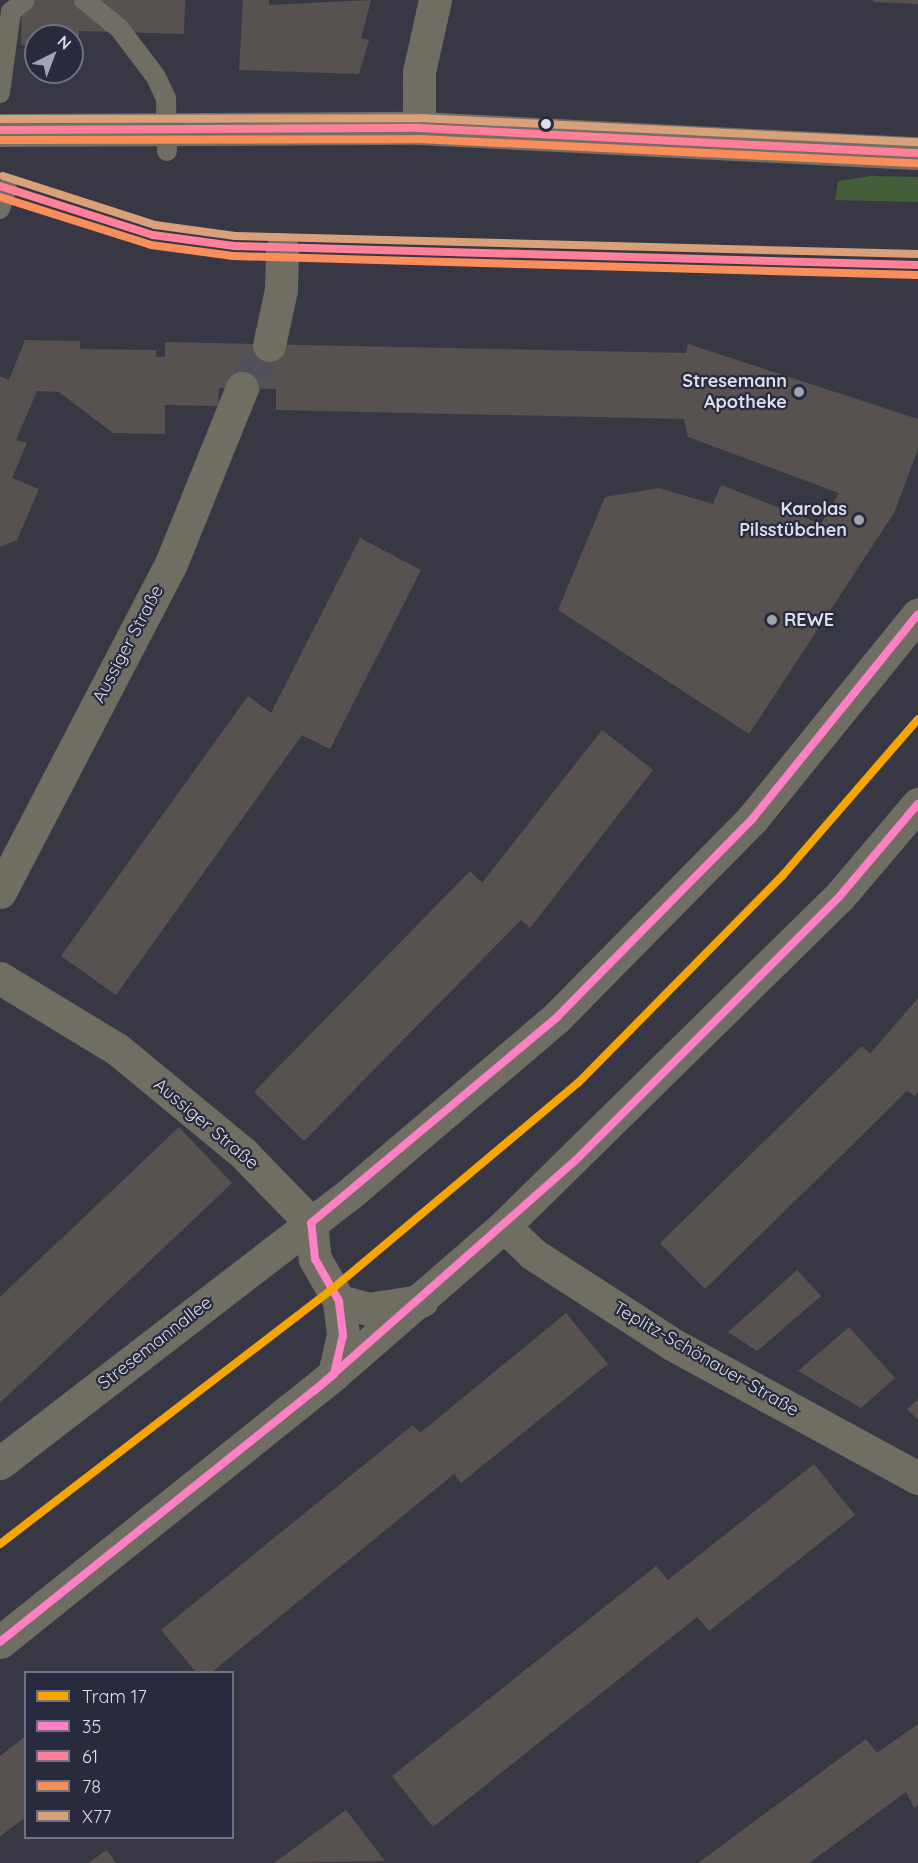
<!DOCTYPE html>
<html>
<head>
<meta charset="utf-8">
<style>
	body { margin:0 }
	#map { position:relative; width:918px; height:1863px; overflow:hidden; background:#373844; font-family:Quicksand,sans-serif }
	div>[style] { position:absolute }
	.green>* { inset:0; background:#435f3a }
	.building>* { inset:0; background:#575250 }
	.minor-tunnel>* { height:33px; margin-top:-16.5px; transform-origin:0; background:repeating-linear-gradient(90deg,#50515d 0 33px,transparent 0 49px) }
	.service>* { height:20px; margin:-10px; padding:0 10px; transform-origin:10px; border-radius:10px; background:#706d63 }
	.minor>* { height:33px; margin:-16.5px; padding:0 16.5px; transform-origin:16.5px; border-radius:16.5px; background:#706d63 }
	.secondary>* { height:33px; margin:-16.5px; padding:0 16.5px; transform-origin:16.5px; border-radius:16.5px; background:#736f66 }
	.bus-1>* { height:8px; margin:-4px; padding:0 4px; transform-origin:4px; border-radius:4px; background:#ff80c5 }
	.bus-2>* { height:8px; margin:-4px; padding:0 4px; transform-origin:4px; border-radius:4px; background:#ff8098 }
	.bus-3>* { height:8px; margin:-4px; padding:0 4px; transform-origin:4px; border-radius:4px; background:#fa8e5a }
	.bus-4>* { height:8px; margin:-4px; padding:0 4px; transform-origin:4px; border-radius:4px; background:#d9a179 }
	.tram-1>* { height:8px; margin:-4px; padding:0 4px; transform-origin:4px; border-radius:4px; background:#f7a600 }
	.dots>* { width:16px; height:16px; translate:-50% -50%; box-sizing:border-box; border:3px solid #282a3e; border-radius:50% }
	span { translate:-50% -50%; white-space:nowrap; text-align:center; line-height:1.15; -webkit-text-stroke:4.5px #282a3e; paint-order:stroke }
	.poi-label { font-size:18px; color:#dcdeeb; font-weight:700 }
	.right { translate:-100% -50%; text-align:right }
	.left { translate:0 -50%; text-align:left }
	.street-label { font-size:18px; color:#dcdeeb }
	.legend { position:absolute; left:24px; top:1671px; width:210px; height:168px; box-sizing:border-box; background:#282a3e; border:2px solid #707283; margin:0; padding:8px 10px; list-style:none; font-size:18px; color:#dcdeeb }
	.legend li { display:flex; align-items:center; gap:12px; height:30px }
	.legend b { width:30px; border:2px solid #707283 }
	.north { position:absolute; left:24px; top:24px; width:60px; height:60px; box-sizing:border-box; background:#282a3e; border:2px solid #707283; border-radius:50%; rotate:42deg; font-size:16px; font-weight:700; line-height:24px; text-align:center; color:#dcdeeb }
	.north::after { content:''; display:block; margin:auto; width:21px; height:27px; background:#a2a4b1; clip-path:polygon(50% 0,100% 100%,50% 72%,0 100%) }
</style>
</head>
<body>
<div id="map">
	<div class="green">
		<div style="clip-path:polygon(871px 176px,918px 177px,918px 202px,835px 200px,838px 181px)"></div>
	</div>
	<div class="building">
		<div style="clip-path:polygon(22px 0,185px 0,184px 34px,79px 31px,79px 47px,72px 47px,72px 36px,36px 36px,36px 46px,21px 45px)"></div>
		<div style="clip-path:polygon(243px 0,269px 0,269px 5px,371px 0,361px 38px,369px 40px,359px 74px,239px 70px)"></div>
		<div style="clip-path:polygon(873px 0,918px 0,918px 4px,873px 2px)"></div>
		<div style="clip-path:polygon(25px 340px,80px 341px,80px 349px,156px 350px,156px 357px,165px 357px,165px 342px,686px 353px,688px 344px,918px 419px,918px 449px,894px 513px,749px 734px,558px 610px,605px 497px,659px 488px,713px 504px,721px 485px,821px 524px,839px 493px,688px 437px,684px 419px,276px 410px,276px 389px,219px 388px,218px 406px,165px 405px,165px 434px,113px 433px,59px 392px,37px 391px,16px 440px,27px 443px,12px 478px,39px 489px,17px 540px,0 547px,0 376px,9px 380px)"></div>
		<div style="clip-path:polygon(360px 538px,421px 570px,330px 749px,302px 735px,116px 995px,61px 956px,248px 696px,271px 713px)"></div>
		<div style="clip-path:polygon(602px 730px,653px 770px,530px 928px,521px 920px,304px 1141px,254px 1092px,470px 871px,482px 883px)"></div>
		<div style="clip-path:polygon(918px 998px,918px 1092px,915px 1096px,907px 1091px,705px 1289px,660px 1243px,862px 1046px,870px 1054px)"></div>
		<div style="clip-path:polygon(179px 1127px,232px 1183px,0 1403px,0 1297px)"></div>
		<div style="clip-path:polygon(797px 1270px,821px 1296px,757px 1351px,728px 1332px)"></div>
		<div style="clip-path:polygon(566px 1313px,608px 1364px,461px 1483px,454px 1474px,212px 1672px,196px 1672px,161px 1630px,413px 1425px,420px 1433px)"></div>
		<div style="clip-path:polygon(849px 1327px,895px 1378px,861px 1408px,798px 1371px)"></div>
		<div style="clip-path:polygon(918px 1399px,918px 1420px,907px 1409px)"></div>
		<div style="clip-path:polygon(814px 1464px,855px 1515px,709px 1631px,697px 1617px,433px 1827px,392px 1776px,656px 1566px,668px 1580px)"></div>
		<div style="clip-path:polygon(918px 1724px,918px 1805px,914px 1808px,906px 1792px,809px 1863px,698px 1863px,866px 1739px,877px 1753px)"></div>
		<div style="clip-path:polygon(26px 1736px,26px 1817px,0 1836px,0 1756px)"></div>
		<div style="clip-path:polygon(346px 1810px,385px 1861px,274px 1863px)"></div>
		<div style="clip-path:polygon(107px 1850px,116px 1863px,88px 1863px)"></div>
	</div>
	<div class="minor-tunnel">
		<div style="left:242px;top:388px;width:51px;rotate:-57.9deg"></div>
	</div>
	<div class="service">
		<div style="left:84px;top:0;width:45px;rotate:38.7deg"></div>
		<div style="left:119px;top:28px;width:61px;rotate:52.9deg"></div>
		<div style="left:156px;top:77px;width:23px;rotate:65deg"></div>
		<div style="left:166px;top:98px;width:53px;rotate:88.9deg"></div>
		<div style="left:0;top:93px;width:82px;rotate:-82.3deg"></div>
		<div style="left:11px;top:12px;width:18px;rotate:-41deg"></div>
		<div style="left:0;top:209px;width:22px;rotate:-72deg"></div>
	</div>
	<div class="minor">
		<div style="left:419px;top:128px;width:56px;rotate:-90deg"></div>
		<div style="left:419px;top:72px;width:74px;rotate:-77.5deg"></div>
		<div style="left:269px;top:345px;width:56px;rotate:-77.7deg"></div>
		<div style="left:281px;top:290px;width:41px;rotate:-88.6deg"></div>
		<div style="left:0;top:892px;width:368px;rotate:-62.5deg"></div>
		<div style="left:170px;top:566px;width:192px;rotate:-68deg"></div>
		<div style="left:0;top:978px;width:137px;rotate:31.3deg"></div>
		<div style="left:117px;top:1049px;width:163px;rotate:39.5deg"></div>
		<div style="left:243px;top:1153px;width:98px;rotate:45.8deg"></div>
		<div style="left:311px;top:1223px;width:36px;rotate:84deg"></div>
		<div style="left:315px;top:1259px;width:48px;rotate:60.3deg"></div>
		<div style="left:339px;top:1301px;width:34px;rotate:83deg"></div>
		<div style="left:343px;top:1335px;width:40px;rotate:103deg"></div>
		<div style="left:504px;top:1226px;width:40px;rotate:44deg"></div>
		<div style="left:533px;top:1254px;width:166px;rotate:32.9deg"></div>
		<div style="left:672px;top:1344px;width:280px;rotate:28.6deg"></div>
		<div style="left:339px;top:1301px;width:30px;rotate:15deg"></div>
		<div style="left:368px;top:1309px;width:54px;rotate:-8.6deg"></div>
		<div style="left:0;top:1463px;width:447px;rotate:-37.6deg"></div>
		<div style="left:354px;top:1190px;width:267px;rotate:-40.4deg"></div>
		<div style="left:557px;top:1017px;width:279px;rotate:-45.4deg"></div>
		<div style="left:753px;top:818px;width:262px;rotate:-51deg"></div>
		<div style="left:0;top:1642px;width:428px;rotate:-38.7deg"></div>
		<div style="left:334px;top:1374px;width:225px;rotate:-41deg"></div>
		<div style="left:504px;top:1226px;width:470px;rotate:-44.5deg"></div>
		<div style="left:839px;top:897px;width:122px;rotate:-49.7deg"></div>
	</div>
	<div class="secondary">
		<div style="left:0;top:130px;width:419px;rotate:-0.3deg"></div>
		<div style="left:419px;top:128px;width:500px;rotate:2.9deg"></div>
	</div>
	<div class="bus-1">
		<div style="left:314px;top:1391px;width:348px;rotate:-41.4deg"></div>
		<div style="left:575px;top:1161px;width:373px;rotate:-45deg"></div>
		<div style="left:839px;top:897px;width:122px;rotate:-49.7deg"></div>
		<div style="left:0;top:1642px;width:428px;rotate:-38.7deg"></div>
		<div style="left:334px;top:1374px;width:40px;rotate:-77deg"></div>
		<div style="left:343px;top:1335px;width:34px;rotate:-97deg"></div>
		<div style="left:339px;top:1301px;width:48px;rotate:-119.7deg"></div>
		<div style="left:315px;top:1259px;width:36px;rotate:-96deg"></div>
		<div style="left:311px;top:1223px;width:321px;rotate:-39.9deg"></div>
		<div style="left:557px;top:1017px;width:279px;rotate:-45.4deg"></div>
		<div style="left:753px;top:818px;width:262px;rotate:-51deg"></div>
	</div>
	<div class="bus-2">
		<div style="left:0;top:130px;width:419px;rotate:-0.3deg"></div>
		<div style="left:419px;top:128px;width:500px;rotate:2.9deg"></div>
		<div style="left:0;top:186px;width:161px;rotate:17.8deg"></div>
		<div style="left:153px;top:235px;width:82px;rotate:7.7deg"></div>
		<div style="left:234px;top:246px;width:684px;rotate:1.59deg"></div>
	</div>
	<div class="bus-3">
		<div style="left:0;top:140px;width:419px;rotate:-0.1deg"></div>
		<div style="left:419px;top:139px;width:499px;rotate:2.8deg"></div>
		<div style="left:0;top:197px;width:158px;rotate:17.6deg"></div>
		<div style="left:151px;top:245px;width:83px;rotate:7.6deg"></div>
		<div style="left:233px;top:256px;width:685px;rotate:1.59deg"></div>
	</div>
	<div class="bus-4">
		<div style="left:0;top:119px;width:420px;rotate:-0.1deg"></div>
		<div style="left:420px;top:118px;width:499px;rotate:2.8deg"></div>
		<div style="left:3px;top:176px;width:160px;rotate:17.9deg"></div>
		<div style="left:155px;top:225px;width:81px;rotate:7.8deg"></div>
		<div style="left:235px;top:236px;width:683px;rotate:1.51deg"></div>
	</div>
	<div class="tram-1">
		<div style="left:0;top:1544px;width:417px;rotate:-37.5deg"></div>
		<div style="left:331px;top:1290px;width:322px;rotate:-40deg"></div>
		<div style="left:578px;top:1083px;width:292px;rotate:-45.4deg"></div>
		<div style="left:783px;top:875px;width:206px;rotate:-49.1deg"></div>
	</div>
	<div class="dots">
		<div style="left:546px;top:124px;background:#dcdeeb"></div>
		<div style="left:799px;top:392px;background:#a2a4b1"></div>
		<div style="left:859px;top:520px;background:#a2a4b1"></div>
		<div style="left:772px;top:620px;background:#a2a4b1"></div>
	</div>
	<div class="poi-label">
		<span class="right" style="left:787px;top:392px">Stresemann<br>Apotheke</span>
		<span class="right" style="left:847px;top:520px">Karolas<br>Pilsstübchen</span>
		<span class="left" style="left:784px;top:620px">REWE</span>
	</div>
	<div class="street-label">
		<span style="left:128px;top:644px;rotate:-62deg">Aussiger Straße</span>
		<span style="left:206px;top:1124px;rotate:40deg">Aussiger Straße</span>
		<span style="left:155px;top:1343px;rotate:-38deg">Stresemannallee</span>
		<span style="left:706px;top:1359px;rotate:30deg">Teplitz-Schönauer-Straße</span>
	</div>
	<ul class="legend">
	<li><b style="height:8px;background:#f7a600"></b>Tram 17</li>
	<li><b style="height:8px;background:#ff80c5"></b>35</li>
	<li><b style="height:8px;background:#ff8098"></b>61</li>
	<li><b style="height:8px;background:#fa8e5a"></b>78</li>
	<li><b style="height:8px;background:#d9a179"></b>X77</li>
	</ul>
	<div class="north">N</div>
</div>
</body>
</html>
